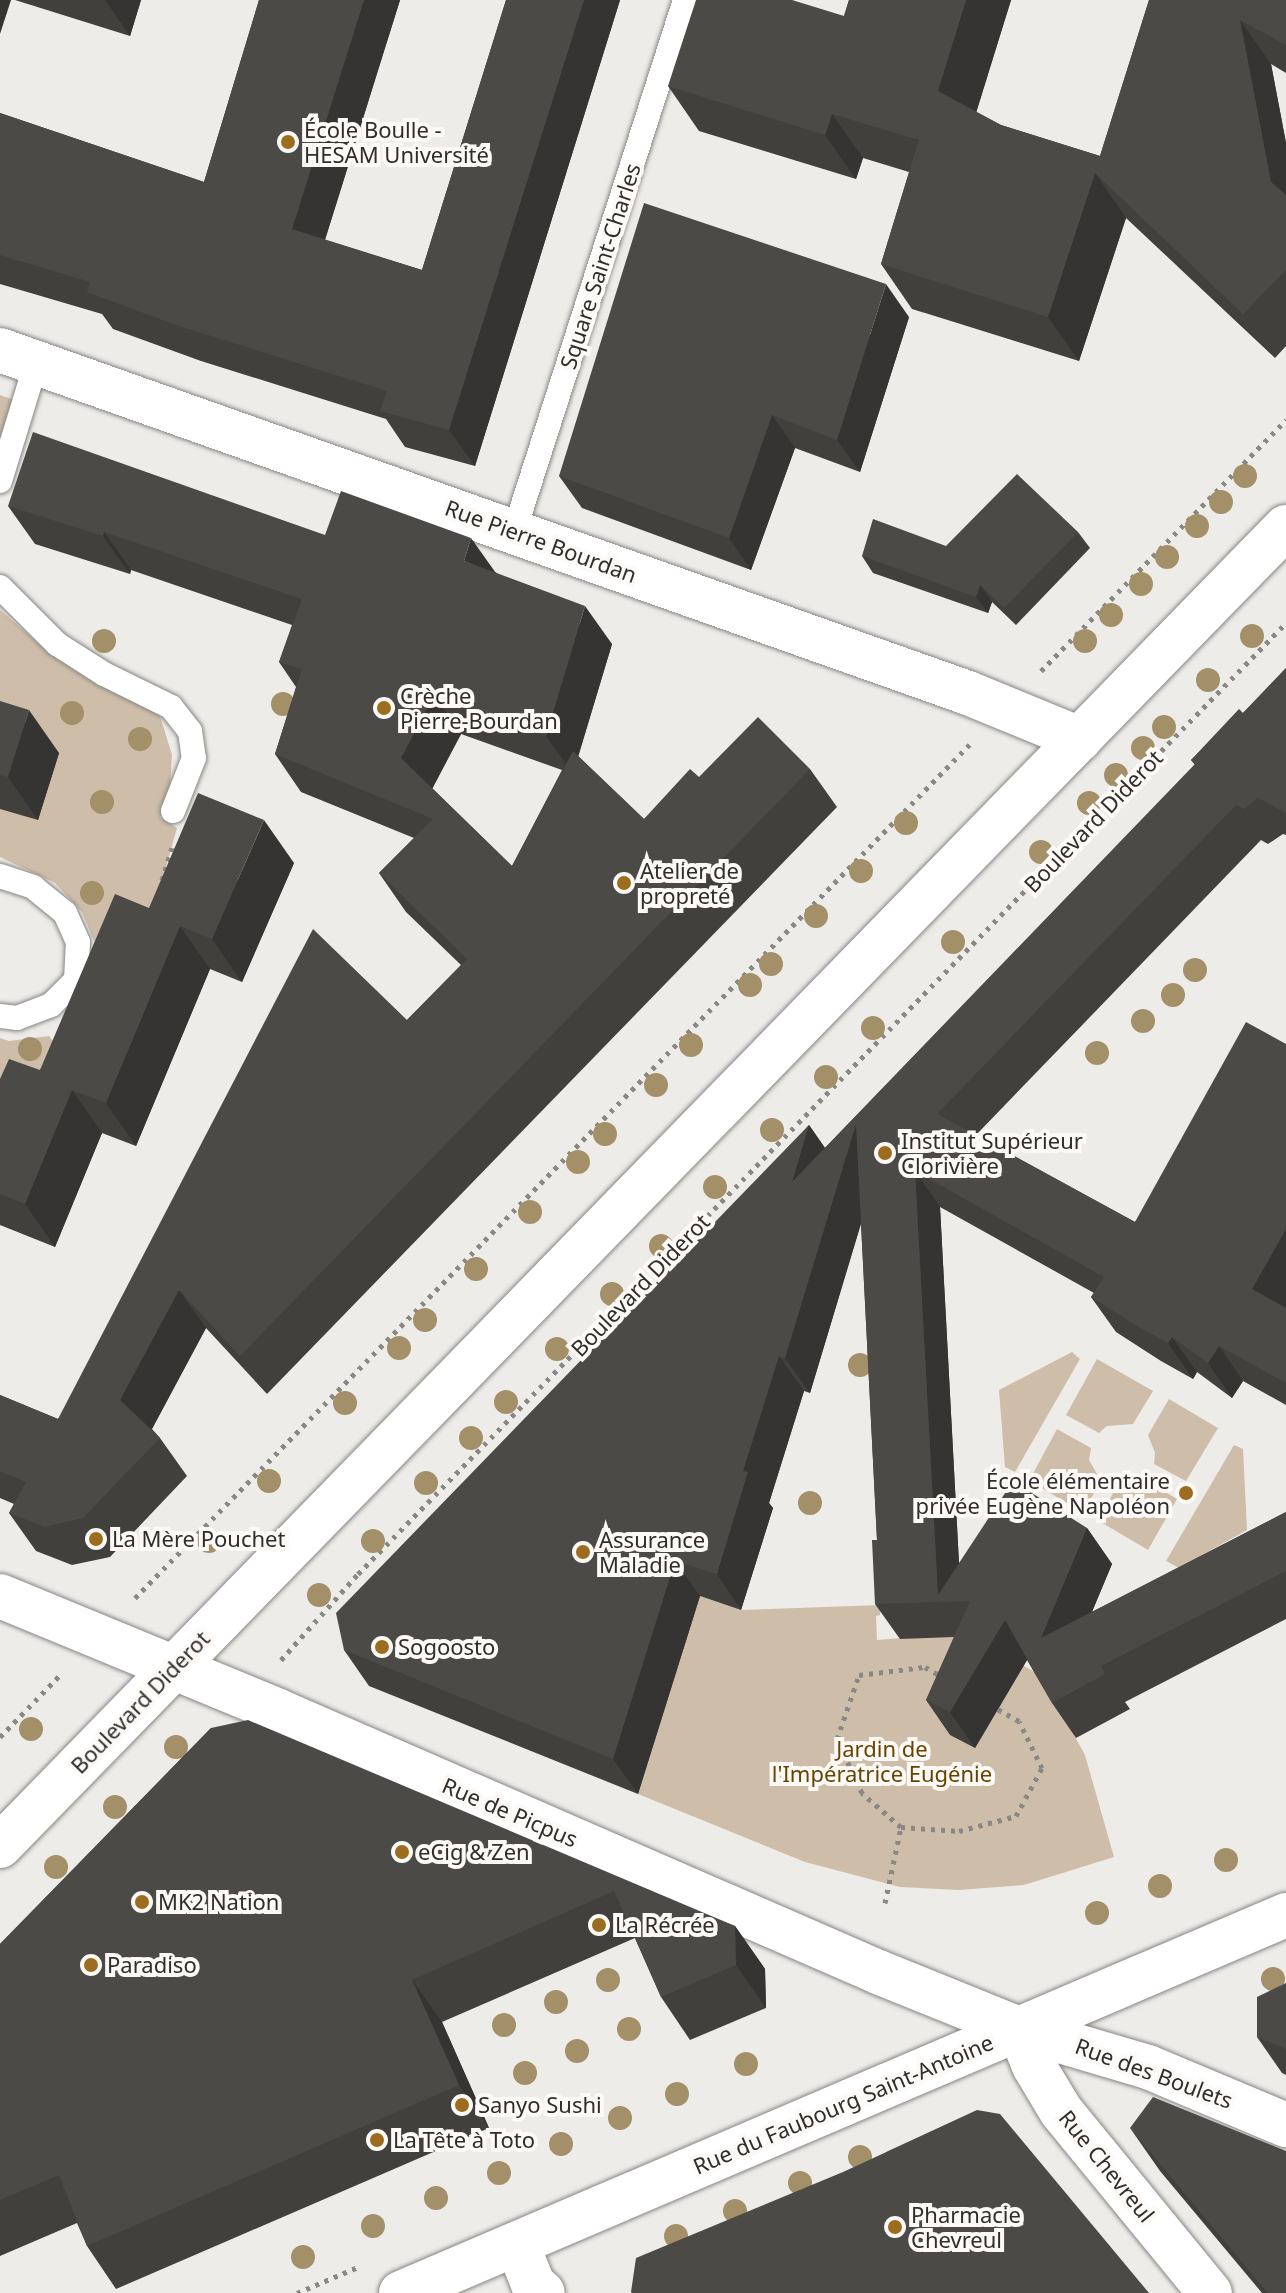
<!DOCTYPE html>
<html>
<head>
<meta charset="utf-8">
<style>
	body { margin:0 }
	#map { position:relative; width:1286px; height:2293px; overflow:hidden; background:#eeece8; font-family:"Noto Sans",sans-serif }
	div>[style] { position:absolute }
	.green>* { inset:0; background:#cebea9 }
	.path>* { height:5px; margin-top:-2.5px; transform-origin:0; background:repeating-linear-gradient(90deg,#898885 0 4px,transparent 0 10px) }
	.roads { filter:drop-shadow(0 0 2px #878582) drop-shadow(0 0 2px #878582) }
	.service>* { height:24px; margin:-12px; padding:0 12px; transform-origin:12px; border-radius:12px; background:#fff }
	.minor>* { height:44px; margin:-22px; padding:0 22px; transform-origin:22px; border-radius:22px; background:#fff }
	.secondary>* { height:44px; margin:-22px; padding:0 22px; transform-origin:22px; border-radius:22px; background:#fff }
	.primary>* { height:44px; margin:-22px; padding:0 22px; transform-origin:22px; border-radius:22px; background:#fff }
	.trees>* { width:24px; height:24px; margin:-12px; border-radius:50%; background:#a39068 }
	.wall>* { inset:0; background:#41403d }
	.shaded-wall>* { inset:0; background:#353432 }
	.building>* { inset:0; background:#4c4a47 }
	.dots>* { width:22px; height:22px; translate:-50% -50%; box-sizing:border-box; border:4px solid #fcf9f6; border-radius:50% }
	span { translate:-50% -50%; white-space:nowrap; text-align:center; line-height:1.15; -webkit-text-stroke:8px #fcf9f6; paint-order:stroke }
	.poi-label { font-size:22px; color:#2f2e2d }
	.left { translate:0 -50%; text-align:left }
	.right { translate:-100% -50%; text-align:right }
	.street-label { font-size:22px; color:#2f2e2d }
	.park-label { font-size:22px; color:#640 }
</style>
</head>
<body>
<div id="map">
	<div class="green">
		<div style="clip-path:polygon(0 395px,23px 403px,0 481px)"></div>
		<div style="clip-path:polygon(0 610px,51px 654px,160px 716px,172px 755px,170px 786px,160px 817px,177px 828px,162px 881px,167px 899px,95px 943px,82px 912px,55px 883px,0 857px)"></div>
		<div style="clip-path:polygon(49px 1036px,63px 1054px,0 1123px,0 1038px,9px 1041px)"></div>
		<div style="clip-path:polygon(1072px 1352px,1080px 1359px,1015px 1472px,1005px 1467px,999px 1390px)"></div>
		<div style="clip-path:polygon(1097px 1359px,1153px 1391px,1133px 1424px,1107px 1426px,1099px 1433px,1066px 1415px)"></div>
		<div style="clip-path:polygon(1169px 1399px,1218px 1428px,1186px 1481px,1154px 1464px,1155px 1453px,1148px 1435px)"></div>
		<div style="clip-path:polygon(1057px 1429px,1091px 1448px,1089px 1460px,1101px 1481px,1083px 1512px,1029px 1481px)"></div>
		<div style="clip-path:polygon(1234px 1445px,1243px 1449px,1247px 1530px,1179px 1568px,1166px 1561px)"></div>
		<div style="clip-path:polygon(1145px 1480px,1177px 1499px,1148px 1550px,1099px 1521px,1115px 1489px)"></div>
		<div style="clip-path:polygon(700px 1596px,741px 1610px,881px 1605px,880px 1615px,876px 1616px,877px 1640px,965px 1633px,1042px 1676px,1085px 1755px,1114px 1857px,1024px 1885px,959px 1890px,900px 1887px,805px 1862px,638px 1794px)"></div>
	</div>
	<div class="path">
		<div style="left:1041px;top:671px;width:351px;rotate:-45.7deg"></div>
		<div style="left:162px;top:880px;width:34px;rotate:-73deg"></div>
		<div style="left:135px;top:1598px;width:1194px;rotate:-45.64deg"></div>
		<div style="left:281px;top:1660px;width:115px;rotate:-48.2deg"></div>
		<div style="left:358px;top:1574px;width:1329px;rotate:-45.7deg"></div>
		<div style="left:0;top:1737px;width:88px;rotate:-45.9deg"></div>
		<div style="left:901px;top:1827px;width:58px;rotate:3.9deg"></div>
		<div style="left:959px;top:1831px;width:59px;rotate:-14.7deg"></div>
		<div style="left:1016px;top:1816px;width:55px;rotate:-61.6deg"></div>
		<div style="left:1042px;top:1768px;width:52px;rotate:-116.1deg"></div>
		<div style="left:1019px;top:1721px;width:31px;rotate:-151deg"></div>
		<div style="left:885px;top:1903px;width:78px;rotate:-78.1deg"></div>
		<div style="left:901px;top:1827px;width:52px;rotate:-138.9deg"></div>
		<div style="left:862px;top:1793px;width:60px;rotate:-114.8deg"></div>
		<div style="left:837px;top:1739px;width:68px;rotate:-71deg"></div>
		<div style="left:859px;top:1675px;width:66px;rotate:-6.9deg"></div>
		<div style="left:925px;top:1667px;width:20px;rotate:30deg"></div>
		<div style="left:297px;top:2293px;width:66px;rotate:-23.1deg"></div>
	</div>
	<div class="roads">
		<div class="service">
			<div style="left:0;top:481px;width:123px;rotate:-73deg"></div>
			<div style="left:514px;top:532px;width:559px;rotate:-72.18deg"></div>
			<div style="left:0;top:587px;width:81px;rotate:45deg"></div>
			<div style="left:57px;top:644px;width:56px;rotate:32.6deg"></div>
			<div style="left:104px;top:674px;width:75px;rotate:26.2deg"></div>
			<div style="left:171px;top:707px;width:31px;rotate:52deg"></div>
			<div style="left:190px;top:731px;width:27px;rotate:82deg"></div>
			<div style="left:194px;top:758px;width:57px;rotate:111.6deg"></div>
			<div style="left:0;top:876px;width:35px;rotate:18deg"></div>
			<div style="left:33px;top:887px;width:41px;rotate:39.1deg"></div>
			<div style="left:65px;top:913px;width:32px;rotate:66deg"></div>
			<div style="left:78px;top:942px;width:38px;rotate:93deg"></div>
			<div style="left:76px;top:980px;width:35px;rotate:135deg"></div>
			<div style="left:51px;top:1005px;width:36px;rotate:159deg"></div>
			<div style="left:17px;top:1018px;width:17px;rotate:-173deg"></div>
		</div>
		<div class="minor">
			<div style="left:0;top:350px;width:1027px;rotate:19.51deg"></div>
			<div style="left:968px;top:693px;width:121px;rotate:22.3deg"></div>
			<div style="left:0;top:1596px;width:299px;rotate:22.4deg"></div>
			<div style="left:276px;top:1710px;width:657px;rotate:23.52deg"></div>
			<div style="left:878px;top:1972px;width:152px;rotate:22deg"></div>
			<div style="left:1019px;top:2029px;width:134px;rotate:16.4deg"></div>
			<div style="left:1148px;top:2067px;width:150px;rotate:22.8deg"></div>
			<div style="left:1019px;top:2029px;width:40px;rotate:68deg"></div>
			<div style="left:1034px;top:2066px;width:52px;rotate:59deg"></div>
			<div style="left:1061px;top:2111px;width:235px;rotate:50.7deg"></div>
			<div style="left:517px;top:2244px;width:43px;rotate:68.2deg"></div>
			<div style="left:533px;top:2284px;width:13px;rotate:42deg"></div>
		</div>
		<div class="secondary">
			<div style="left:0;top:1846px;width:1842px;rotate:-45.73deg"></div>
		</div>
		<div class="primary">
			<div style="left:401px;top:2293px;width:962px;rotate:-23.13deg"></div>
		</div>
	</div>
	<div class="trees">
		<div style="left:1245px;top:476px"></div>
		<div style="left:1221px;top:502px"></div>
		<div style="left:1197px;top:526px"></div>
		<div style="left:1167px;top:557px"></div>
		<div style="left:1141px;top:584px"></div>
		<div style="left:1111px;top:615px"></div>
		<div style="left:1252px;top:636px"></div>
		<div style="left:104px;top:641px"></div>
		<div style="left:1085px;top:641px"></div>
		<div style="left:1208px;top:680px"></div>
		<div style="left:283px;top:704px"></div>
		<div style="left:72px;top:713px"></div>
		<div style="left:1164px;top:727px"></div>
		<div style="left:140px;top:739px"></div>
		<div style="left:1143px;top:748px"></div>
		<div style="left:1116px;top:775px"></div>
		<div style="left:102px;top:802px"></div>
		<div style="left:1089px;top:803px"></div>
		<div style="left:906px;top:823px"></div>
		<div style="left:1041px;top:852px"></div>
		<div style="left:861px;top:871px"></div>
		<div style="left:92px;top:893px"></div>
		<div style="left:816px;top:916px"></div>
		<div style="left:953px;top:942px"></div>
		<div style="left:771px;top:964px"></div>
		<div style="left:1195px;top:970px"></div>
		<div style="left:750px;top:985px"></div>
		<div style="left:1173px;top:995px"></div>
		<div style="left:1143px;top:1021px"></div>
		<div style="left:873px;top:1028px"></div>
		<div style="left:691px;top:1045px"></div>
		<div style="left:30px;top:1049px"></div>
		<div style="left:1097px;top:1053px"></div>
		<div style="left:826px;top:1077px"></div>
		<div style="left:656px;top:1085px"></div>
		<div style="left:772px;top:1130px"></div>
		<div style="left:605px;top:1134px"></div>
		<div style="left:578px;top:1162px"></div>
		<div style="left:715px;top:1187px"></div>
		<div style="left:530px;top:1212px"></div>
		<div style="left:661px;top:1246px"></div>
		<div style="left:476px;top:1269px"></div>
		<div style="left:612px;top:1294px"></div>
		<div style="left:425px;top:1320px"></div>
		<div style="left:399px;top:1348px"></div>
		<div style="left:557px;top:1349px"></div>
		<div style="left:860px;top:1365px"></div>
		<div style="left:506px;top:1402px"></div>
		<div style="left:345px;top:1403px"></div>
		<div style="left:471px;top:1438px"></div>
		<div style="left:269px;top:1481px"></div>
		<div style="left:426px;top:1483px"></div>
		<div style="left:810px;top:1503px"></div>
		<div style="left:209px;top:1541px"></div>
		<div style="left:373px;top:1541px"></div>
		<div style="left:319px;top:1595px"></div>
		<div style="left:31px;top:1729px"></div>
		<div style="left:176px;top:1747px"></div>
		<div style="left:115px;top:1807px"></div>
		<div style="left:1226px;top:1860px"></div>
		<div style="left:56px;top:1867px"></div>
		<div style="left:1160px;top:1886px"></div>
		<div style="left:1097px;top:1913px"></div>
		<div style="left:1273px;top:1979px"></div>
		<div style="left:608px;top:1980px"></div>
		<div style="left:556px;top:2002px"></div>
		<div style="left:504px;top:2025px"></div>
		<div style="left:629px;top:2029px"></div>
		<div style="left:577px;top:2051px"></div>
		<div style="left:746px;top:2064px"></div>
		<div style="left:525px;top:2073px"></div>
		<div style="left:677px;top:2094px"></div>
		<div style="left:620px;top:2118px"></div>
		<div style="left:561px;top:2144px"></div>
		<div style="left:860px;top:2157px"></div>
		<div style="left:499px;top:2173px"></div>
		<div style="left:800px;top:2183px"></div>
		<div style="left:436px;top:2198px"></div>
		<div style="left:735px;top:2211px"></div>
		<div style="left:373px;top:2226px"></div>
		<div style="left:676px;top:2236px"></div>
		<div style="left:303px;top:2257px"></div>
	</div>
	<div class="wall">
		<div style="clip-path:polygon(15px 0,141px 0,130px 36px)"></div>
		<div style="clip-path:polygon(259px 0,400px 0,325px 240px,422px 270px,506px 0,620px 0,475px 466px,405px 447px,386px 419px,201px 361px,113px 329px,102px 314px,0 284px,0 113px,204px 182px)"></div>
		<div style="clip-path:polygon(849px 0,1011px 0,976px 112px,1001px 125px,1100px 156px,1149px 0,1286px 0,1286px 73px,1271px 64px,1286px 143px,1286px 346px,1275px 358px,1126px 218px,1079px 361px,912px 309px,881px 264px,909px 172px,863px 158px,856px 179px,699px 131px,668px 86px,844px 16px)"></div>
		<div style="clip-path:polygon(909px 317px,860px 472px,795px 448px,751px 570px,582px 508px,559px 476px)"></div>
		<div style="clip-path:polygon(evenodd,8px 506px,325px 535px,495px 572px,612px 644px,578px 756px,644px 819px,699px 777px,810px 769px,837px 807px,267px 1394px,206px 1328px,152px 1429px,160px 1438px,187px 1476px,110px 1557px,72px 1565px,36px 1551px,9px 1513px,14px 1504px,0 1498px,0 1395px,58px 1419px,407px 1020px,461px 965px,406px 912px,379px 873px,414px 838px,301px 792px,275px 754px,296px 687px,279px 662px,292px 625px,131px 570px,130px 574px,35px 544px,8px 506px,461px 734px,562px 770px,512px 866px,432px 788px,461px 734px)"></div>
		<div style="clip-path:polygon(1078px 532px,1090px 548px,1016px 625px,992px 602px,988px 613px,873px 573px,862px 556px)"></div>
		<div style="clip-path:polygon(1286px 668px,1286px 835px,1283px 834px,1268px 844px,1261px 840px,976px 1135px,1135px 1222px,1286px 1044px,1286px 1405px,1243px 1381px,1232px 1398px,1197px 1372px,1193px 1379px,1161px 1361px,1116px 1332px,1091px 1297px,1094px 1293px,940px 1207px,959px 1563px,1087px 1528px,1112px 1564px,1092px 1612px,1286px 1512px,1286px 1619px,1125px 1702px,1130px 1709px,1076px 1738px,1052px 1703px,1027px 1660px,975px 1748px,950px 1735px,926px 1700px,954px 1637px,900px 1639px,875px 1604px,877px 1540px,861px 1224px,810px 1393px,804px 1391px,769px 1503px,773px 1508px,741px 1610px,700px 1596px,638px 1794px,369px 1686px,344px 1650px,809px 1125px,825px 1148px,1195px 765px,1191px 760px,1243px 713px)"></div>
		<div style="clip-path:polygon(0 701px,59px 753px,38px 820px,0 809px)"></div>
		<div style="clip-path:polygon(294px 863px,242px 982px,210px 969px,136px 1146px,102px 1133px,55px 1247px,0 1225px,0 1079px,40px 1070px,149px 908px)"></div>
		<div style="clip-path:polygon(211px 1728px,735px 1926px,765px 1969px,766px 2008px,690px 2040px,661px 1997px,635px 1938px,442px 2022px,489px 2128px,116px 2289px,87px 2246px,77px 2223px,0 2256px,0 1944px)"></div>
		<div style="clip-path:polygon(1286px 1983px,1286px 2075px,1282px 2073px,1257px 2037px)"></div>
		<div style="clip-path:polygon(1130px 2128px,1286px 2293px,1262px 2293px,1160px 2171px)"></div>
	</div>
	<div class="shaded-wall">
		<div style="clip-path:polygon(0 0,11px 0,0 34px)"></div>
		<div style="clip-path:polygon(105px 0,141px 0,130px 36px)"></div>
		<div style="clip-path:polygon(364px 0,400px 0,317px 265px,292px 229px)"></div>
		<div style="clip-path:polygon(584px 0,620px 0,475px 466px,449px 430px)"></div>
		<div style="clip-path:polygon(966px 0,1011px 0,969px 136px,938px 91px)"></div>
		<div style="clip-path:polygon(1240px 20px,1271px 64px,1286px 143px,1286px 204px,1271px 182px)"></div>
		<div style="clip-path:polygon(832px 114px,863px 158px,856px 179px,825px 135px)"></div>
		<div style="clip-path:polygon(1095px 173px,1126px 218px,1079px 361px,1048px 317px)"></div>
		<div style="clip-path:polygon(886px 284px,909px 317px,860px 472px,837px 440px)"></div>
		<div style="clip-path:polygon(772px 415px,795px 448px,751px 570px,729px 538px)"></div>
		<div style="clip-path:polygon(104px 532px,131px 570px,130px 574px,103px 536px)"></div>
		<div style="clip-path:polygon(471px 538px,498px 576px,464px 561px)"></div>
		<div style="clip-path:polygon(980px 585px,992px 602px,988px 613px,976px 597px)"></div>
		<div style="clip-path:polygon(585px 606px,612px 644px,573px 774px,546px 736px)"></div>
		<div style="clip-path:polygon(434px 695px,461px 734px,428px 797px,401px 758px)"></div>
		<div style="clip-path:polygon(29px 710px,59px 753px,38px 820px,8px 777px)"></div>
		<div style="clip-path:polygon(264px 820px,294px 863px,242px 982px,212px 939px)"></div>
		<div style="clip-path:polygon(180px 926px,210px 969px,136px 1146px,106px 1103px)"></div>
		<div style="clip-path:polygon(72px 1090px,102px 1133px,55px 1247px,25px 1204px)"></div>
		<div style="clip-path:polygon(856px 1124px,880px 1159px,810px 1393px,785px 1358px)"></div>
		<div style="clip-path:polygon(809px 1125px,834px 1161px,792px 1182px)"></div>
		<div style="clip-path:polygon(915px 1171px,940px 1207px,961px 1601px,938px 1595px)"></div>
		<div style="clip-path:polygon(1286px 1229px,1286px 1308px,1252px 1289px)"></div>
		<div style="clip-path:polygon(179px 1290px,206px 1328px,147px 1438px,120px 1400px)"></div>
		<div style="clip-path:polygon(1172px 1337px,1197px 1372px,1193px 1379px,1168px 1343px)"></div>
		<div style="clip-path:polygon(1219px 1346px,1243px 1381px,1232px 1398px,1208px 1363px)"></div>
		<div style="clip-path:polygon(779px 1356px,804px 1391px,769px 1503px,773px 1508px,741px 1610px,717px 1574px,743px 1471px)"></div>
		<div style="clip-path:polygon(1087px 1528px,1112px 1564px,1066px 1673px,1041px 1638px)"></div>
		<div style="clip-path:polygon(675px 1561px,700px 1596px,638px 1794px,613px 1759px)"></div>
		<div style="clip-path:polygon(1005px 1620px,1030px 1655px,975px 1748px,950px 1712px)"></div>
		<div style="clip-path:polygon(735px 1926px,765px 1969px,766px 2008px,736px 1965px)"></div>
		<div style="clip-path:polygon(412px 1980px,442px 2022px,489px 2128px,459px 2085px)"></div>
	</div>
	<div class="building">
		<div style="clip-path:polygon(259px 0,364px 0,292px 229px,422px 270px,506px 0,584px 0,449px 430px,380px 411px,387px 391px,176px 325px,87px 292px,90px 282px,0 255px,0 113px,204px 182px)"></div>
		<div style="clip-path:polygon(696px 0,792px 0,844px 16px,849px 0,966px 0,938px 91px,1001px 125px,1100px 156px,1149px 0,1286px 0,1286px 45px,1240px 20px,1271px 182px,1286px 195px,1286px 270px,1243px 314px,1095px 173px,1048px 317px,881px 264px,919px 140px,832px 114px,825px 135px,668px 86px)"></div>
		<div style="clip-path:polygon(644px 203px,886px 284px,837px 440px,772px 415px,729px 538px,559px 476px)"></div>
		<div style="clip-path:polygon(33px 432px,325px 535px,341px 491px,471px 538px,464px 561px,585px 606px,546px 736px,434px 695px,401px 758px,512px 866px,573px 751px,644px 819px,690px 769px,699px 777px,758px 717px,810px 769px,240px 1356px,179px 1290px,120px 1400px,160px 1438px,83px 1518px,45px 1527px,9px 1513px,26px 1482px,0 1471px,0 1395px,58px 1419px,313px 929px,407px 1020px,467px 959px,379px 873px,433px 819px,275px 754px,302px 669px,279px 662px,302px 599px,104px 532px,103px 536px,8px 506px)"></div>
		<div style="clip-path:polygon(1017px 474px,1078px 532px,1004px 608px,980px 585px,976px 597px,862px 556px,873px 519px,946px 546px)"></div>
		<div style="clip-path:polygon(1286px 668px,1286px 813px,1258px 798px,1244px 809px,1236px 805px,937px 1114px,1135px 1222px,1246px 1022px,1286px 1044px,1286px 1229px,1252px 1289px,1286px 1308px,1286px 1383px,1219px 1346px,1208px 1363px,1172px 1337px,1168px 1343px,1137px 1326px,1091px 1297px,1104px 1277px,915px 1171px,938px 1595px,1013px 1481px,1087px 1528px,1041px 1638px,1286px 1512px,1286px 1571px,1101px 1666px,1105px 1674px,1052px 1703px,1005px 1620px,950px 1712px,926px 1700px,970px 1601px,875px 1604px,872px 1540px,877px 1540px,856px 1124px,785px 1358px,779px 1356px,743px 1471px,748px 1472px,717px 1574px,675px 1561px,613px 1759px,344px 1650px,336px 1613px,809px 1125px,792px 1182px,1195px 764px,1191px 760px,1239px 709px,1243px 713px)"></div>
		<div style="clip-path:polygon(0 701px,29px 710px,8px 777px,0 775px)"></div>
		<div style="clip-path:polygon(198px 793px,264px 820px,212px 939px,180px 926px,106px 1103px,72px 1090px,25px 1204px,0 1194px,0 1079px,9px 1059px,40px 1070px,115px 894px,149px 908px)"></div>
		<div style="clip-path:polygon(248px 1720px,735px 1926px,736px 1965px,661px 1997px,614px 1891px,412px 1980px,459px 2085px,87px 2246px,59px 2175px,0 2200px,0 1944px,211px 1728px)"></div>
		<div style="clip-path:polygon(1286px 1983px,1286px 2049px,1257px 2037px,1257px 1997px)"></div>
		<div style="clip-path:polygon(1153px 2097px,1286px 2151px,1286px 2293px,1268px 2293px,1130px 2128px)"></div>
		<div style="clip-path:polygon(977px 2110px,1000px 2114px,1149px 2293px,632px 2293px,631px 2292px,636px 2258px,843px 2172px)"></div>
	</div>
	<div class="dots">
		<div style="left:288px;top:142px;background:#9c6d1f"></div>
		<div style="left:384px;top:708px;background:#9c6d1f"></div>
		<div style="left:624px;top:883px;background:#9c6d1f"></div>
		<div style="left:885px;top:1153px;background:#9c6d1f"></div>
		<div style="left:1186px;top:1493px;background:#9c6d1f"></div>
		<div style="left:96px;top:1539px;background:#9c6d1f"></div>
		<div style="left:583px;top:1552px;background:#9c6d1f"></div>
		<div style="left:382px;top:1647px;background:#9c6d1f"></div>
		<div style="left:402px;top:1852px;background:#9c6d1f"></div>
		<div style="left:142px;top:1902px;background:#9c6d1f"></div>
		<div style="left:599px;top:1925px;background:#9c6d1f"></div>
		<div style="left:91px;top:1965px;background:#9c6d1f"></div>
		<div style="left:462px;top:2105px;background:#9c6d1f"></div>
		<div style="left:377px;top:2140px;background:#9c6d1f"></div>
		<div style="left:895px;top:2227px;background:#9c6d1f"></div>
	</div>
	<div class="poi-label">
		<span class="left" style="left:304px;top:142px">École Boulle -<br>HESAM Université</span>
		<span class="left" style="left:400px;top:708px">Crèche<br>Pierre-Bourdan</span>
		<span class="left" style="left:640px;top:883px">Atelier de<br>propreté</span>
		<span class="left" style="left:901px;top:1153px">Institut Supérieur<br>Clorivière</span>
		<span class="right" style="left:1170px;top:1493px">École élémentaire<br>privée Eugène Napoléon</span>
		<span class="left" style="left:112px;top:1539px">La Mère Pouchet</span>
		<span class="left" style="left:599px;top:1552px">Assurance<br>Maladie</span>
		<span class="left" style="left:398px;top:1647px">Sogoosto</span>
		<span class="left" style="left:418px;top:1852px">eCig &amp; Zen</span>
		<span class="left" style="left:158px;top:1902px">MK2 Nation</span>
		<span class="left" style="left:615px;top:1925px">La Récrée</span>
		<span class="left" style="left:107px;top:1965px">Paradiso</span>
		<span class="left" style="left:478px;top:2105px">Sanyo Sushi</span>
		<span class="left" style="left:393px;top:2140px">La Tête à Toto</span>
		<span class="left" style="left:911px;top:2227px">Pharmacie<br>Chevreul</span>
	</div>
	<div class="street-label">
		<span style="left:600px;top:266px;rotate:-72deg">Square Saint-Charles</span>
		<span style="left:541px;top:541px;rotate:20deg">Rue Pierre Bourdan</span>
		<span style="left:1093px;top:821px;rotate:-46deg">Boulevard Diderot</span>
		<span style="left:640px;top:1285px;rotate:-46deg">Boulevard Diderot</span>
		<span style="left:140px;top:1702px;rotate:-46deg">Boulevard Diderot</span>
		<span style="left:510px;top:1812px;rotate:23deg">Rue de Picpus</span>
		<span style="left:1154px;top:2073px;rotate:20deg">Rue des Boulets</span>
		<span style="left:843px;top:2104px;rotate:-23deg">Rue du Faubourg Saint-Antoine</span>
		<span style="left:1107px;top:2166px;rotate:51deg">Rue Chevreul</span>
	</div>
	<div class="park-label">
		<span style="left:882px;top:1761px">Jardin de<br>l'Impératrice Eugénie</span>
	</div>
</div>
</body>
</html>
